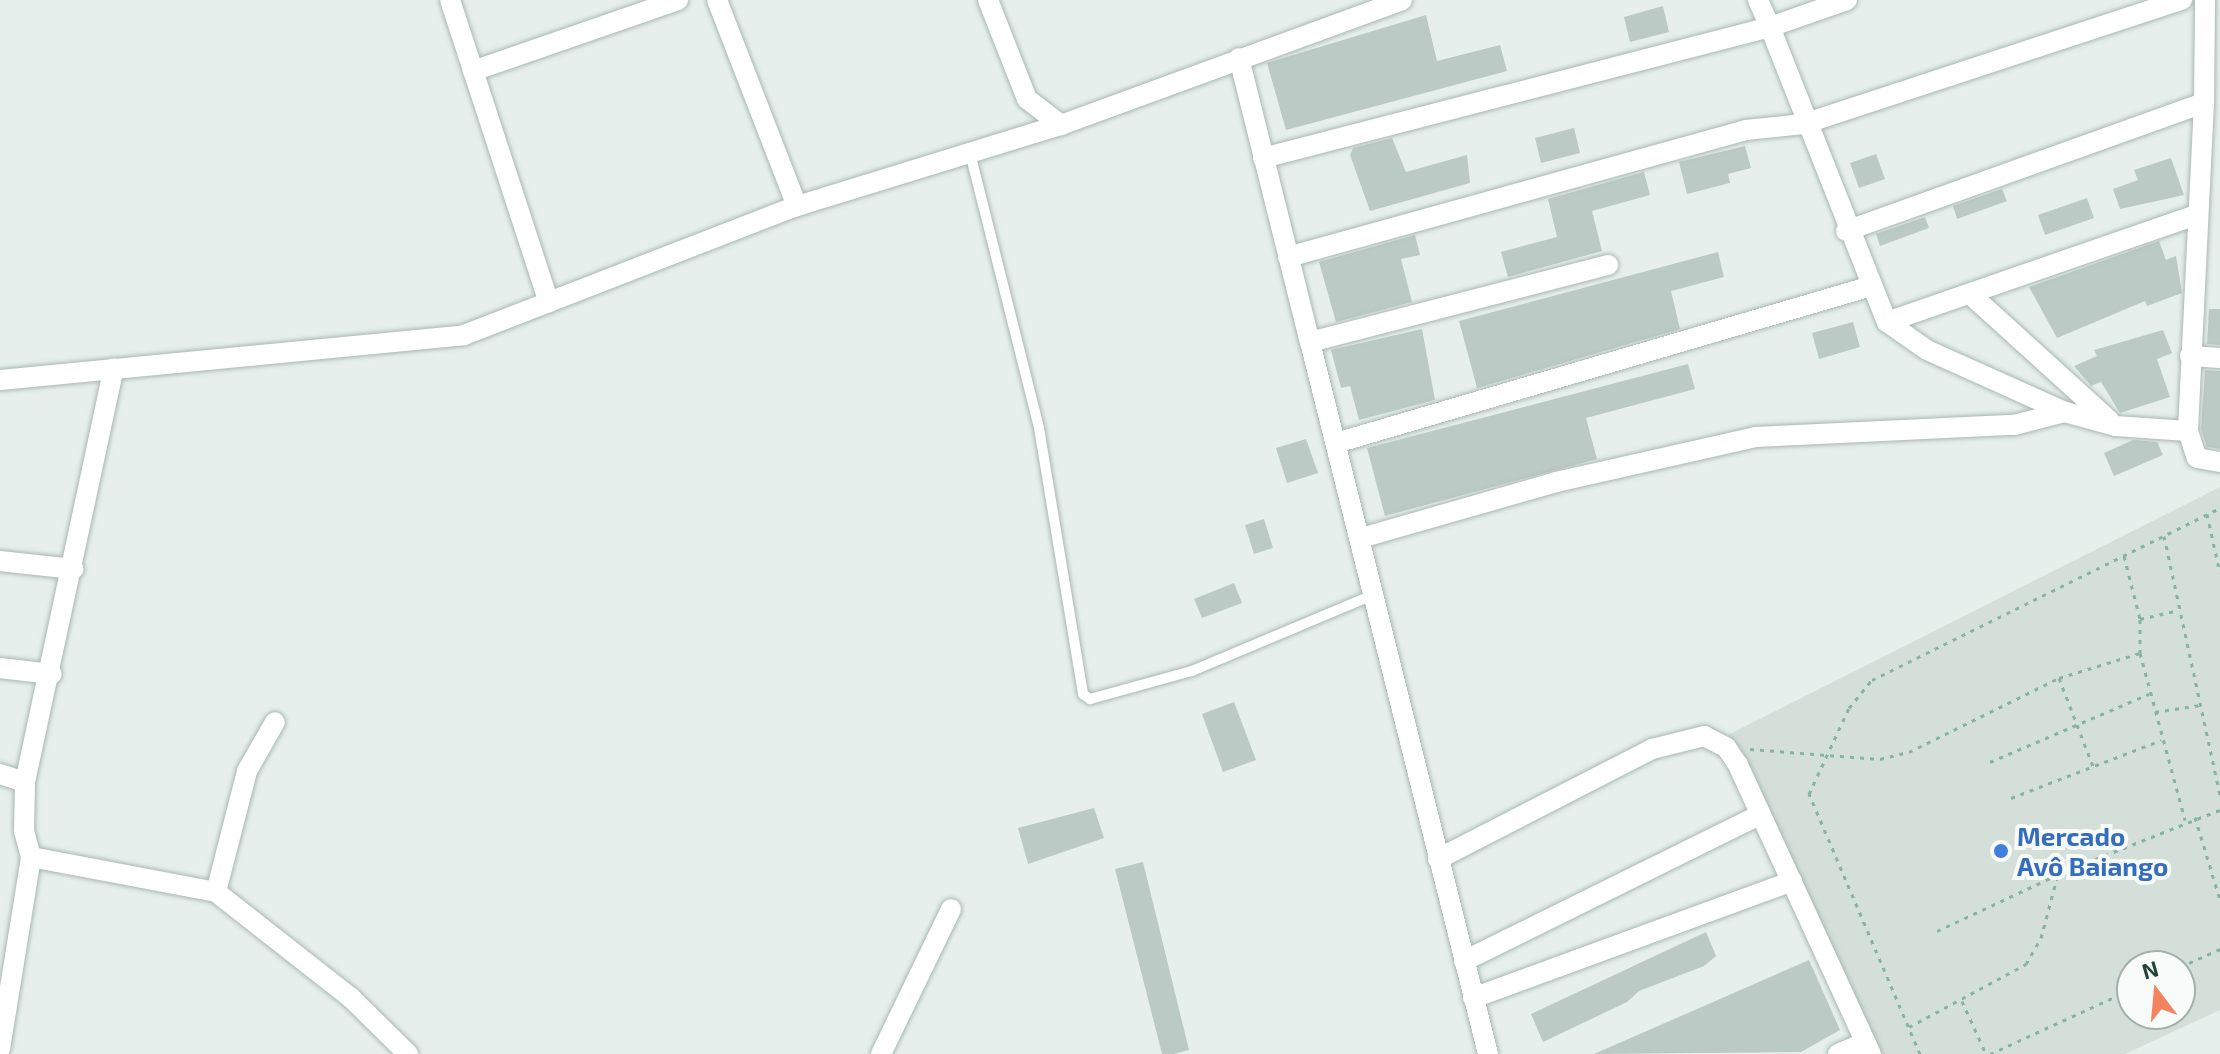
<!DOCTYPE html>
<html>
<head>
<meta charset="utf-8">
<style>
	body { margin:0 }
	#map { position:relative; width:2220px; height:1054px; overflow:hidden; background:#e6efeb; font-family:"Exo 2",sans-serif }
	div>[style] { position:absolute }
	.built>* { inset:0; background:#d4dfda }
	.building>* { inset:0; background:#bbcac4 }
	.path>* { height:3px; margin-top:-1.5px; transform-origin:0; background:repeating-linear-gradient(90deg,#86b3a5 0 4px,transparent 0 10px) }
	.roads { filter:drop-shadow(0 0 2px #a8b8b2) drop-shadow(0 0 2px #a8b8b2) }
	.lane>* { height:10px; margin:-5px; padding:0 5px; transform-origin:5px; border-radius:5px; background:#fff }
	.street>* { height:20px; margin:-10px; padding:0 10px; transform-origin:10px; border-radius:10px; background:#fff }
	.dots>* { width:22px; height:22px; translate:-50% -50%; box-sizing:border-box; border:4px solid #f7fbf9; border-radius:50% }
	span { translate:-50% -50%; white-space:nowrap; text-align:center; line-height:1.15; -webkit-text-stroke:8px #f7fbf9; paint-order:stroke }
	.shop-label { font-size:26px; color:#366cbe; font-weight:700 }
	.left { translate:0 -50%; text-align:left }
	.north { position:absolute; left:2116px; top:950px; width:80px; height:80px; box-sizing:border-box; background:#f7fbf9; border:2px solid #a3b1ad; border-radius:50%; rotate:344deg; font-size:22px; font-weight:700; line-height:32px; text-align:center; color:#24423a }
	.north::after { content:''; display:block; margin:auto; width:28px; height:36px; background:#f4845f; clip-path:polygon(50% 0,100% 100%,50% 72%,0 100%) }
</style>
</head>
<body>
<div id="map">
	<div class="built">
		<div style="clip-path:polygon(evenodd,2220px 487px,2220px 1010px,2125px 1054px,1877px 1054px,1728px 735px,2220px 487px,2132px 966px,2180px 966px,2180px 1014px,2132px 1014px,2132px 966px)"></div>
	</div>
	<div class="building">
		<div style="clip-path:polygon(1663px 6px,1669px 32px,1630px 42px,1624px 17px)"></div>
		<div style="clip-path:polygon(1426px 15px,1437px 61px,1500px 45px,1507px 71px,1286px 130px,1267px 63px)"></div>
		<div style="clip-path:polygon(1574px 128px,1580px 153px,1541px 163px,1535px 138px)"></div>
		<div style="clip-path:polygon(1392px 138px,1406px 172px,1467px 155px,1470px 183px,1370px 211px,1350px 155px,1353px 148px)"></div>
		<div style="clip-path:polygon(1745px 146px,1751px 168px,1728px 174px,1730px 183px,1687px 194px,1679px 162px)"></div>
		<div style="clip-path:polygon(1876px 154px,1885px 179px,1859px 188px,1850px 163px)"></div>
		<div style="clip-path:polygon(2171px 158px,2184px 195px,2120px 209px,2113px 189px,2138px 180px,2134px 170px)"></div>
		<div style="clip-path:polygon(1644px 172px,1650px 195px,1592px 211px,1602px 251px,1508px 277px,1501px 252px,1557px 237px,1548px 199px)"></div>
		<div style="clip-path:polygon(2002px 189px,2007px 201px,1957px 219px,1953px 206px)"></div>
		<div style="clip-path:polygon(2087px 198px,2094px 218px,2045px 235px,2038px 215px)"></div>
		<div style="clip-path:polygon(1925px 217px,1929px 228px,1880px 246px,1876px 234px)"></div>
		<div style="clip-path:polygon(1415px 235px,1420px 255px,1401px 259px,1412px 302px,1336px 322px,1319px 262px)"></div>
		<div style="clip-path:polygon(2159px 241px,2166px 260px,2176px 256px,2182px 293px,2147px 306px,2145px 301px,2057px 338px,2029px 287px)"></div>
		<div style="clip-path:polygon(1718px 252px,1724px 277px,1671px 291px,1680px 329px,1477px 388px,1459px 321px)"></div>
		<div style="clip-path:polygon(2209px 309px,2220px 309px,2220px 345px,2207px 344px)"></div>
		<div style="clip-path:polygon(1853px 322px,1860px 347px,1819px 359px,1812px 333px)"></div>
		<div style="clip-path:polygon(1422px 329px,1435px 400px,1359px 420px,1350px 386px,1341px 388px,1331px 350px)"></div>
		<div style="clip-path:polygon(2163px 330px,2172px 353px,2157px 359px,2170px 397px,2120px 413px,2101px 382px,2091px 386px,2074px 366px,2097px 356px,2094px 350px)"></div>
		<div style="clip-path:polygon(1688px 364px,1695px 389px,1586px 418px,1597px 459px,1385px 516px,1367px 448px)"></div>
		<div style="clip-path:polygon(2205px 370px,2220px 371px,2220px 449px,2207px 447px,2201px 429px)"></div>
		<div style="clip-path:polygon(1306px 439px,1318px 473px,1287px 483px,1276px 448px)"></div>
		<div style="clip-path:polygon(2133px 440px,2157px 442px,2163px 455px,2114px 476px,2104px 453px)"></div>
		<div style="clip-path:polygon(1264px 519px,1273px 548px,1254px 554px,1245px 525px)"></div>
		<div style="clip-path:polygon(1234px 583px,1242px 603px,1202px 618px,1194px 599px)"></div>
		<div style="clip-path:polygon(1234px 702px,1256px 760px,1223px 772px,1202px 714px)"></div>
		<div style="clip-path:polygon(1094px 808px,1104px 838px,1028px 864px,1018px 828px)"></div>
		<div style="clip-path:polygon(1143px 862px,1189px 1050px,1174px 1054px,1162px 1054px,1115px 869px)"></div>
		<div style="clip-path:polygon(1706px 932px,1716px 956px,1704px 966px,1639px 991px,1627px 1002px,1543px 1042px,1531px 1014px)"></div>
		<div style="clip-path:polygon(1809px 960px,1840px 1030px,1801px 1052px,1594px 1054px)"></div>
	</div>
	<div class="path">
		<div style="left:2207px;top:514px;width:60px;rotate:77.6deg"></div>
		<div style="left:2164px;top:536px;width:265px;rotate:77.8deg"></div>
		<div style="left:2124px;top:556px;width:65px;rotate:75.7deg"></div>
		<div style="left:2140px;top:619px;width:34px;rotate:90deg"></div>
		<div style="left:2140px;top:653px;width:173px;rotate:74.9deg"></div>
		<div style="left:2140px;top:619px;width:40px;rotate:-13deg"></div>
		<div style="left:2059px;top:678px;width:94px;rotate:68.9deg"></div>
		<div style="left:2155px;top:712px;width:46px;rotate:-8.8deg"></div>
		<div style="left:1750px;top:749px;width:130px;rotate:4.4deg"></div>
		<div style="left:1880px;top:759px;width:30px;rotate:-14deg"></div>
		<div style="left:1909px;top:752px;width:167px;rotate:-26.3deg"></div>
		<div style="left:2059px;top:678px;width:85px;rotate:-17.2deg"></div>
		<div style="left:1990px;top:762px;width:173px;rotate:-23.2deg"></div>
		<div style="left:2011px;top:798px;width:161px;rotate:-21.1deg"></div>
		<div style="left:2195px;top:817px;width:87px;rotate:73.2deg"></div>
		<div style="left:1937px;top:931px;width:132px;rotate:-25deg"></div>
		<div style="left:2180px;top:967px;width:44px;rotate:-24.2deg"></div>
		<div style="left:1962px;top:1001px;width:58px;rotate:65.6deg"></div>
		<div style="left:1909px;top:1027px;width:133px;rotate:-28.3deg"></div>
		<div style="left:2026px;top:964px;width:30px;rotate:-60deg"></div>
		<div style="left:2041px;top:938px;width:66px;rotate:-75.1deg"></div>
		<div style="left:2058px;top:874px;width:174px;rotate:-21.6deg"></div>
		<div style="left:1920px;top:1054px;width:283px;rotate:-113.1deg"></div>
		<div style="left:1809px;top:794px;width:95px;rotate:-65.1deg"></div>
		<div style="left:1849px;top:708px;width:36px;rotate:-51deg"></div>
		<div style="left:1872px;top:680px;width:388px;rotate:-26.3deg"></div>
		<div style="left:1990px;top:1054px;width:156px;rotate:-24.6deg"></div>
	</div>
	<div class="roads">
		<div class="lane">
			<div style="left:970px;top:153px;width:284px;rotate:75.9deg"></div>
			<div style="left:1039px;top:428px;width:270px;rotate:80.6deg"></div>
			<div style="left:1083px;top:694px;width:9px;rotate:36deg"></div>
			<div style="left:1090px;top:699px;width:106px;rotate:-15.4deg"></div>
			<div style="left:1192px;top:671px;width:196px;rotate:-22.8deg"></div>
		</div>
		<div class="street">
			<div style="left:450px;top:0;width:318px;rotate:71.9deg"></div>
			<div style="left:717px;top:0;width:221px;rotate:68.8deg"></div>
			<div style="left:988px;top:0;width:106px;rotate:68.5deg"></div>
			<div style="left:1027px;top:99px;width:43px;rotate:37.4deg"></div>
			<div style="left:1847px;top:0;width:82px;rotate:160.7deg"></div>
			<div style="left:1770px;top:27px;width:317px;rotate:68.4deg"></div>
			<div style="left:1887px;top:322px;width:327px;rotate:-19.1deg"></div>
			<div style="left:1239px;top:58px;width:293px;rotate:76deg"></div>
			<div style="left:473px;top:71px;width:217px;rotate:-19.1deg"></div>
			<div style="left:2204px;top:103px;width:103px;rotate:-89.4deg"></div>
			<div style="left:1263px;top:158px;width:524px;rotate:-14.49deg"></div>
			<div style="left:1770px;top:27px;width:30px;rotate:-114deg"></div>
			<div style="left:1846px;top:231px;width:380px;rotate:-19.7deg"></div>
			<div style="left:2204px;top:103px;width:328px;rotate:92.8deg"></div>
			<div style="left:2188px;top:431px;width:28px;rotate:72deg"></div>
			<div style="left:2197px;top:458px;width:23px;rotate:10deg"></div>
			<div style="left:1288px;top:257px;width:475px;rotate:-15.5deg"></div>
			<div style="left:1746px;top:130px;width:58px;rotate:-5.9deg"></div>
			<div style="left:1804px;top:124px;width:398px;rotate:-18.2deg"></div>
			<div style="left:1970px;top:294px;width:188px;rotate:42.2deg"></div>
			<div style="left:1887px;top:322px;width:49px;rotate:35deg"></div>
			<div style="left:1927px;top:350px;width:151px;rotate:24.2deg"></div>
			<div style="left:2190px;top:356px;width:30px;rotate:4deg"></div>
			<div style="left:0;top:380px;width:466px;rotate:-5.5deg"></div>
			<div style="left:464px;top:335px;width:357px;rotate:-21.2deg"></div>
			<div style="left:797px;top:206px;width:276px;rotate:-17.1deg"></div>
			<div style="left:1061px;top:125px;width:363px;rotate:-20.1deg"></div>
			<div style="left:1336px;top:443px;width:554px;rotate:-16.34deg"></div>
			<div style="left:1361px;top:538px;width:203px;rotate:-16deg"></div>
			<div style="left:1556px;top:482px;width:204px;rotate:-12.7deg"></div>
			<div style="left:1755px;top:437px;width:259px;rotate:-2.7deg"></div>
			<div style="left:2014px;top:425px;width:53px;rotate:-14.3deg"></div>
			<div style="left:2065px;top:412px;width:52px;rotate:15.6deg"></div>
			<div style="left:2115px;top:426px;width:73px;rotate:3.9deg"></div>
			<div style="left:0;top:561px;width:74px;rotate:6.2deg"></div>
			<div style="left:0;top:668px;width:52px;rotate:6.6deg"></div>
			<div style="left:0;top:774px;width:26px;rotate:18deg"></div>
			<div style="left:31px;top:857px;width:188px;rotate:10.7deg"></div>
			<div style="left:216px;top:892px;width:172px;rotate:38.1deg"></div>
			<div style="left:351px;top:998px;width:80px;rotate:44.5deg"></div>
			<div style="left:1438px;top:859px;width:241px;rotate:-27.2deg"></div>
			<div style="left:1652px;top:749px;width:54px;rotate:-14deg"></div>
			<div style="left:1704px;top:736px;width:25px;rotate:27deg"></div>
			<div style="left:1726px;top:747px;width:22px;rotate:56deg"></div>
			<div style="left:1738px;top:765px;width:318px;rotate:65.3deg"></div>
			<div style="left:216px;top:892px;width:125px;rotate:-75.6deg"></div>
			<div style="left:247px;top:771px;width:56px;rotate:-60.3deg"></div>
			<div style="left:1464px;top:961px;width:331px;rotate:-26.3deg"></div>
			<div style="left:1473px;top:998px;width:340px;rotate:-20.1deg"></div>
			<div style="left:0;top:1049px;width:194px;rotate:-80.8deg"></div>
			<div style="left:31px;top:857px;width:27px;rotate:-105deg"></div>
			<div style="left:24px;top:831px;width:49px;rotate:-88.8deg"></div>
			<div style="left:25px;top:782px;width:423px;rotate:-77.9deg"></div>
			<div style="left:881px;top:1054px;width:161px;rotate:-64.2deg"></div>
			<div style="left:1488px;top:1054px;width:734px;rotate:-104.04deg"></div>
			<div style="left:1310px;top:342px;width:308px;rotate:-14.5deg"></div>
			<div style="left:1838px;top:1054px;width:30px;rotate:-23deg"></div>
		</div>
	</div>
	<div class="dots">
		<div style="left:2001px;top:851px;background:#3f7fe0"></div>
	</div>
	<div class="shop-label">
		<span class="left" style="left:2017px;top:851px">Mercado<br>Avô Baiango</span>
	</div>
	<div class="north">N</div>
</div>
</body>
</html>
